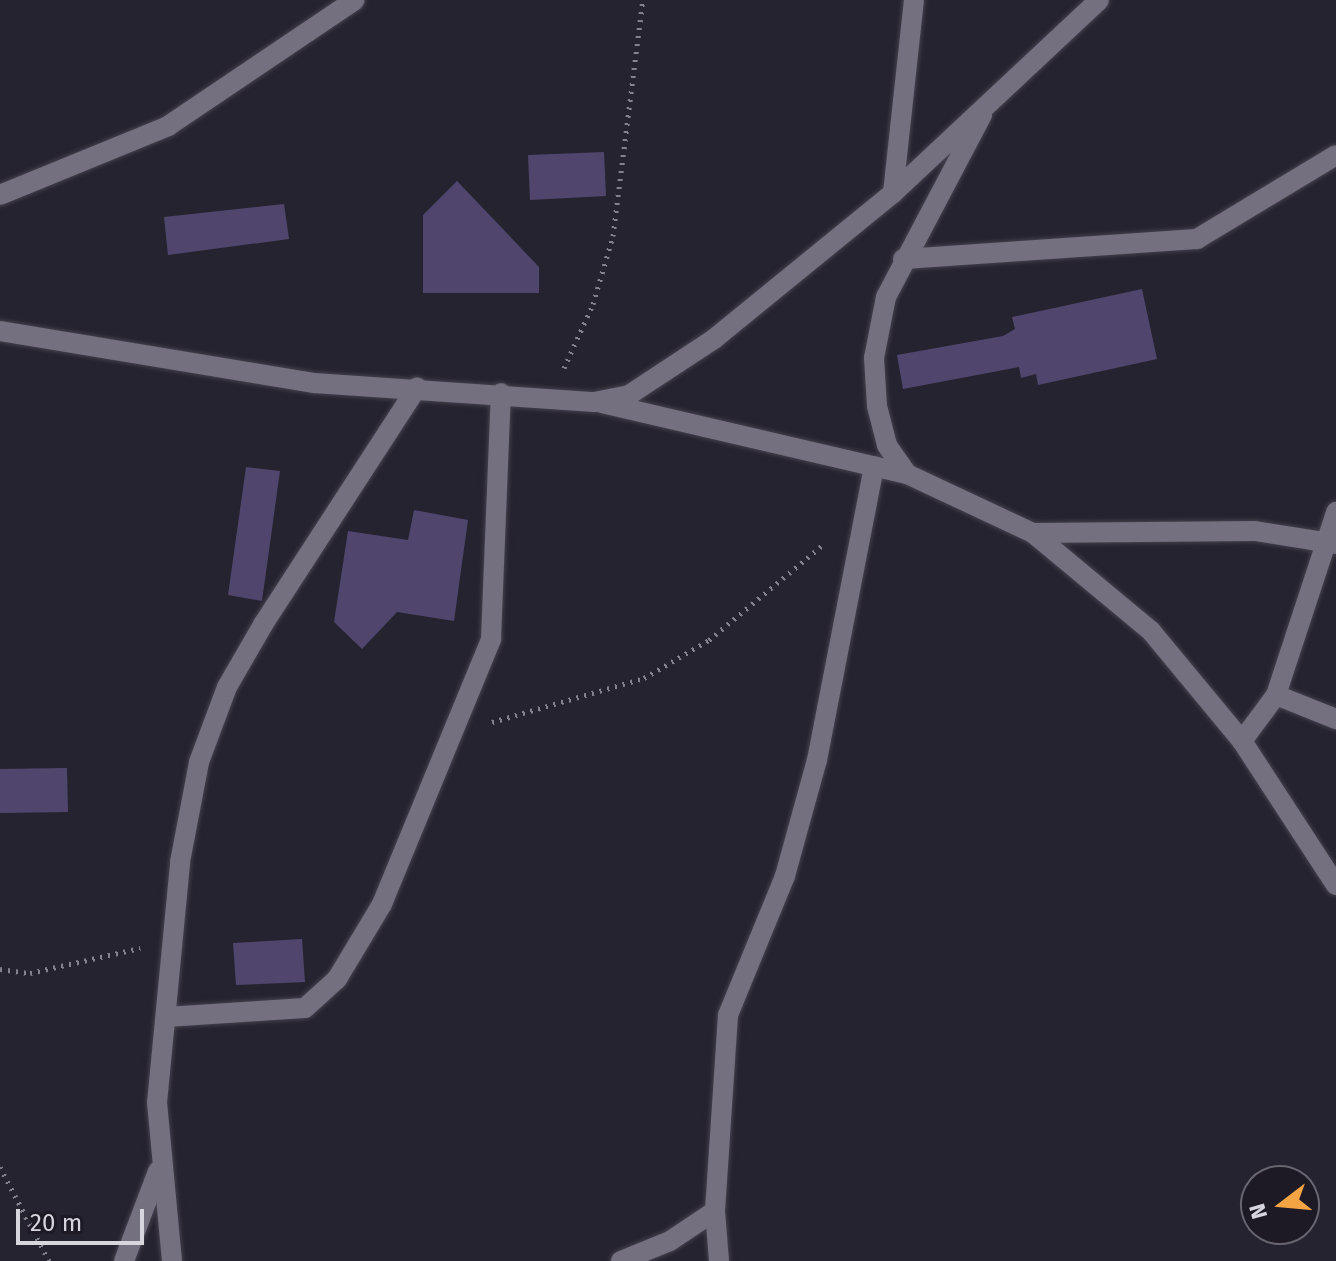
<!DOCTYPE html>
<html>
<head>
<meta charset="utf-8">
<style>
	body { margin:0 }
	#map { position:relative; width:1336px; height:1261px; overflow:hidden; background:#262330; font-family:"Fira Sans",sans-serif }
	div>[style] { position:absolute }
	.building>* { inset:0; background:#50466d }
	.path>* { height:5px; margin-top:-2.5px; transform-origin:0; background:repeating-linear-gradient(90deg,#84828d 0 2px,transparent 0 8px) }
	.roads { filter:drop-shadow(0 0 2px #43414c) drop-shadow(0 0 2px #43414c) }
	.minor>* { height:20px; margin:-10px; padding:0 10px; transform-origin:10px; border-radius:10px; background:#747080 }
	span { translate:-50% -50%; white-space:nowrap; text-align:center; line-height:1.15; -webkit-text-stroke:6px #1d1a26; paint-order:stroke }
	.north { position:absolute; left:1240px; top:1165px; width:80px; height:80px; box-sizing:border-box; background:#1d1a26; border:2px solid #676570; border-radius:50%; rotate:254deg; font-size:22px; font-weight:700; line-height:32px; text-align:center; color:#d7d6df }
	.north::after { content:''; display:block; margin:auto; width:28px; height:36px; background:#f4a443; clip-path:polygon(50% 0,100% 100%,50% 72%,0 100%) }
	.scale { position:absolute; left:16px; top:1209px; width:128px; height:36px; box-sizing:border-box; border:4px solid #d7d6df; border-top:0; padding-left:10px; font-size:24px; line-height:28px; white-space:nowrap; color:#d7d6df; -webkit-text-stroke:6px #1d1a26; paint-order:stroke }
</style>
</head>
<body>
<div id="map">
	<div class="building">
		<div style="clip-path:polygon(604px 152px,606px 196px,530px 200px,528px 155px)"></div>
		<div style="clip-path:polygon(457px 181px,539px 267px,539px 293px,423px 293px,423px 215px)"></div>
		<div style="clip-path:polygon(284px 204px,289px 239px,168px 255px,164px 217px)"></div>
		<div style="clip-path:polygon(1142px 289px,1157px 359px,1038px 385px,1036px 374px,1021px 378px,1019px 367px,903px 389px,897px 355px,1003px 336px,1015px 329px,1012px 317px)"></div>
		<div style="clip-path:polygon(246px 467px,280px 471px,262px 601px,228px 595px)"></div>
		<div style="clip-path:polygon(414px 510px,468px 520px,454px 621px,397px 612px,362px 649px,334px 622px,348px 531px,408px 540px)"></div>
		<div style="clip-path:polygon(67px 768px,68px 812px,0 813px,0 769px)"></div>
		<div style="clip-path:polygon(302px 939px,305px 982px,236px 985px,233px 943px)"></div>
	</div>
	<div class="path">
		<div style="left:564px;top:368px;width:70px;rotate:-65.6deg"></div>
		<div style="left:593px;top:304px;width:71px;rotate:-73.6deg"></div>
		<div style="left:613px;top:236px;width:238px;rotate:-82.8deg"></div>
		<div style="left:492px;top:722px;width:158px;rotate:-16.1deg"></div>
		<div style="left:644px;top:678px;width:75px;rotate:-30.3deg"></div>
		<div style="left:709px;top:640px;width:151px;rotate:-39.9deg"></div>
		<div style="left:0;top:969px;width:30px;rotate:8deg"></div>
		<div style="left:30px;top:973px;width:113px;rotate:-12.8deg"></div>
		<div style="left:0;top:1167px;width:106px;rotate:62.5deg"></div>
	</div>
	<div class="roads">
		<div class="minor">
			<div style="left:893px;top:193px;width:194px;rotate:-83.8deg"></div>
			<div style="left:0;top:195px;width:182px;rotate:-22.3deg"></div>
			<div style="left:168px;top:126px;width:225px;rotate:-34deg"></div>
			<div style="left:903px;top:259px;width:295px;rotate:-3.9deg"></div>
			<div style="left:1197px;top:239px;width:162px;rotate:-31.1deg"></div>
			<div style="left:0;top:331px;width:318px;rotate:9.4deg"></div>
			<div style="left:314px;top:383px;width:281px;rotate:3.9deg"></div>
			<div style="left:594px;top:402px;width:36px;rotate:-11deg"></div>
			<div style="left:629px;top:395px;width:102px;rotate:-33.4deg"></div>
			<div style="left:714px;top:339px;width:231px;rotate:-39.2deg"></div>
			<div style="left:893px;top:193px;width:282px;rotate:-43.1deg"></div>
			<div style="left:602px;top:403px;width:313px;rotate:13.1deg"></div>
			<div style="left:907px;top:474px;width:139px;rotate:25.1deg"></div>
			<div style="left:1033px;top:533px;width:153px;rotate:39.7deg"></div>
			<div style="left:1151px;top:631px;width:143px;rotate:50.4deg"></div>
			<div style="left:1242px;top:741px;width:172px;rotate:56.9deg"></div>
			<div style="left:907px;top:474px;width:35px;rotate:-125deg"></div>
			<div style="left:887px;top:445px;width:40px;rotate:-104.4deg"></div>
			<div style="left:877px;top:406px;width:48px;rotate:-93.6deg"></div>
			<div style="left:874px;top:358px;width:62px;rotate:-78.9deg"></div>
			<div style="left:886px;top:297px;width:206px;rotate:-62.2deg"></div>
			<div style="left:1033px;top:533px;width:222px;rotate:-0.5deg"></div>
			<div style="left:1255px;top:531px;width:82px;rotate:9.1deg"></div>
			<div style="left:1276px;top:695px;width:65px;rotate:21.8deg"></div>
			<div style="left:1242px;top:741px;width:57px;rotate:-53.5deg"></div>
			<div style="left:1276px;top:695px;width:193px;rotate:-71.8deg"></div>
			<div style="left:166px;top:1017px;width:139px;rotate:-3.7deg"></div>
			<div style="left:305px;top:1008px;width:43px;rotate:-42.2deg"></div>
			<div style="left:337px;top:979px;width:87px;rotate:-59deg"></div>
			<div style="left:382px;top:904px;width:287px;rotate:-67.6deg"></div>
			<div style="left:491px;top:639px;width:246px;rotate:-87.7deg"></div>
			<div style="left:715px;top:1211px;width:50px;rotate:85.4deg"></div>
			<div style="left:124px;top:1261px;width:96px;rotate:-69.3deg"></div>
			<div style="left:172px;top:1261px;width:159px;rotate:-95.4deg"></div>
			<div style="left:157px;top:1103px;width:242px;rotate:-84.5deg"></div>
			<div style="left:180px;top:862px;width:102px;rotate:-79.2deg"></div>
			<div style="left:199px;top:762px;width:80px;rotate:-69.5deg"></div>
			<div style="left:227px;top:687px;width:74px;rotate:-60deg"></div>
			<div style="left:264px;top:623px;width:281px;rotate:-57deg"></div>
			<div style="left:621px;top:1261px;width:53px;rotate:-22.2deg"></div>
			<div style="left:670px;top:1241px;width:54px;rotate:-33.7deg"></div>
			<div style="left:715px;top:1211px;width:196px;rotate:-86.2deg"></div>
			<div style="left:728px;top:1015px;width:150px;rotate:-67.7deg"></div>
			<div style="left:785px;top:876px;width:120px;rotate:-74.6deg"></div>
			<div style="left:817px;top:760px;width:299px;rotate:-79deg"></div>
		</div>
	</div>
	<div class="north">N</div>
	<div class="scale">20 m</div>
</div>
</body>
</html>
